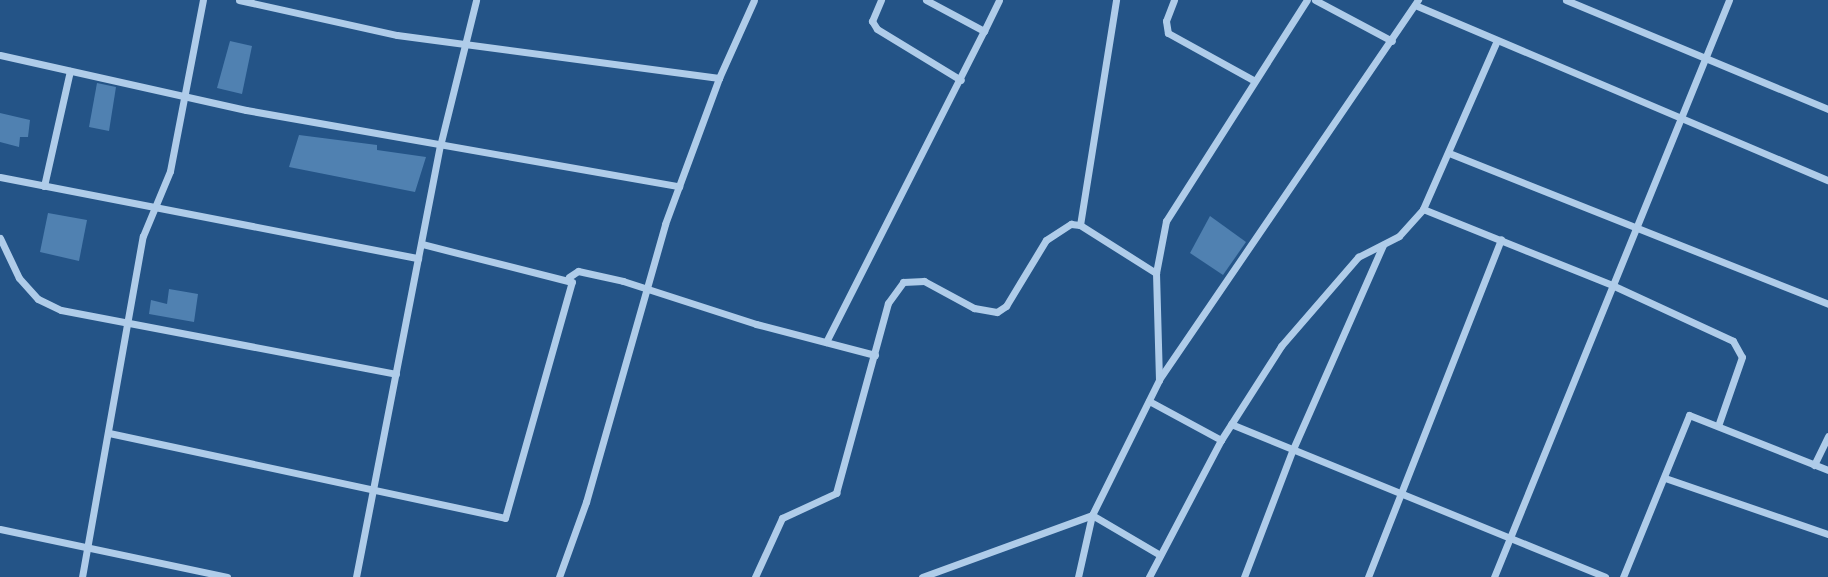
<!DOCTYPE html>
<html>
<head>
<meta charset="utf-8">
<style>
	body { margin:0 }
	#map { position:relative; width:1828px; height:577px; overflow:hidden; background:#245487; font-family:"PT Sans",sans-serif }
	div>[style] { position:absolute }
	.building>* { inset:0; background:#5081b1 }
	.street>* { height:7px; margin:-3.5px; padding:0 3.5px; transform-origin:3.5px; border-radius:3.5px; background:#afcce9 }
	span { translate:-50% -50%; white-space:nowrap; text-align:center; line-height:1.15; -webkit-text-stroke:5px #245487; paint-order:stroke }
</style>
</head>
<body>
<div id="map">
	<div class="building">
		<div style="clip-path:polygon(230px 41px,252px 46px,242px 94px,217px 88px)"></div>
		<div style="clip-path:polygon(97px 83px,116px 87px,109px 131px,89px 127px)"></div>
		<div style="clip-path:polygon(0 113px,30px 120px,28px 137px,20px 137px,19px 147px,0 142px)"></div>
		<div style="clip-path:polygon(299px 135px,377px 145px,377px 150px,426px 157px,415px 192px,289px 167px)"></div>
		<div style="clip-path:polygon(48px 213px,87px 220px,79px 261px,40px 252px)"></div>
		<div style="clip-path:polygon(1210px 216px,1246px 242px,1223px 275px,1190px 253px)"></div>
		<div style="clip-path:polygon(169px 289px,198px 294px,194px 322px,149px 314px,151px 300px,167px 304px)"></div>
	</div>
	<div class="street">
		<div style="left:239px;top:0;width:162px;rotate:12.5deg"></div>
		<div style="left:397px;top:35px;width:325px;rotate:7.6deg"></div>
		<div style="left:881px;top:0;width:23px;rotate:113deg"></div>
		<div style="left:872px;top:21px;width:9px;rotate:58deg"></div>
		<div style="left:877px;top:29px;width:98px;rotate:31.3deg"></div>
		<div style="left:926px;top:0;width:66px;rotate:28.1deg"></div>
		<div style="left:984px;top:31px;width:34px;rotate:-64deg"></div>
		<div style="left:1174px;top:0;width:22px;rotate:111deg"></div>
		<div style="left:1166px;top:21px;width:12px;rotate:81deg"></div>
		<div style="left:1168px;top:33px;width:99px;rotate:28.9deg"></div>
		<div style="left:1315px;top:0;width:87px;rotate:28deg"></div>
		<div style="left:1566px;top:0;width:284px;rotate:22.6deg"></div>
		<div style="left:1415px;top:5px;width:449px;rotate:23deg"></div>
		<div style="left:0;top:55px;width:252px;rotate:12.6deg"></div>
		<div style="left:246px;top:110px;width:440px;rotate:10deg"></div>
		<div style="left:1449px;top:153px;width:408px;rotate:21.7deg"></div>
		<div style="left:0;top:177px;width:426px;rotate:11deg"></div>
		<div style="left:44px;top:186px;width:118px;rotate:-77.3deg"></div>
		<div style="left:1423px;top:209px;width:204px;rotate:21.9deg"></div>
		<div style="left:1612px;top:285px;width:133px;rotate:24.8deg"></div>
		<div style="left:1733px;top:341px;width:18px;rotate:61deg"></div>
		<div style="left:1742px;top:357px;width:70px;rotate:109.2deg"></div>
		<div style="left:1080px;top:225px;width:228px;rotate:-80.9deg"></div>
		<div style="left:0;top:238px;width:44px;rotate:64.6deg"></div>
		<div style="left:19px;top:278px;width:28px;rotate:48deg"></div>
		<div style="left:38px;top:299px;width:25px;rotate:26deg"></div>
		<div style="left:61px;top:310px;width:341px;rotate:10.8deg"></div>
		<div style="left:569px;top:277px;width:11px;rotate:-34deg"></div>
		<div style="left:578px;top:271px;width:46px;rotate:12.5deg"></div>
		<div style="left:623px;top:281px;width:140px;rotate:17.9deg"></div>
		<div style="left:756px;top:324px;width:123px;rotate:14.6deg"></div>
		<div style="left:826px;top:342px;width:349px;rotate:-63.1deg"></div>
		<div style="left:1160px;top:378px;width:458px;rotate:-55.7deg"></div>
		<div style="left:1149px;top:401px;width:82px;rotate:28.4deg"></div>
		<div style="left:1231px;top:424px;width:404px;rotate:22.2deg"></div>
		<div style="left:109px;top:433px;width:405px;rotate:12.1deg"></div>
		<div style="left:505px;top:518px;width:245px;rotate:-74.2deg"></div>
		<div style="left:572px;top:282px;width:155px;rotate:-165.8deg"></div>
		<div style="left:1814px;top:465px;width:32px;rotate:-64deg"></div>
		<div style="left:1665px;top:478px;width:172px;rotate:19deg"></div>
		<div style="left:0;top:529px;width:232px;rotate:11.9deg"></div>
		<div style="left:82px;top:577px;width:346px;rotate:-79.9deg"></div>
		<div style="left:143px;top:236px;width:70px;rotate:-67.4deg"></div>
		<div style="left:170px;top:171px;width:174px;rotate:-79.1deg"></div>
		<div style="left:356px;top:577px;width:439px;rotate:-79deg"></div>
		<div style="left:440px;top:146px;width:150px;rotate:-76.1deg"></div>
		<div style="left:559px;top:577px;width:80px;rotate:-70.2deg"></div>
		<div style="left:586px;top:502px;width:289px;rotate:-74.1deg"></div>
		<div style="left:665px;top:224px;width:156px;rotate:-69.7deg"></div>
		<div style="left:719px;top:78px;width:85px;rotate:-65.8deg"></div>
		<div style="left:755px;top:577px;width:65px;rotate:-65.4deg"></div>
		<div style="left:782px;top:518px;width:60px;rotate:-24.8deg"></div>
		<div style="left:836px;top:493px;width:197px;rotate:-74.7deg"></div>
		<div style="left:888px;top:303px;width:26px;rotate:-54deg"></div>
		<div style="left:903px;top:282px;width:21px;rotate:-3deg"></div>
		<div style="left:924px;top:281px;width:57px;rotate:28.4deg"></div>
		<div style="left:974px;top:308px;width:23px;rotate:10deg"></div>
		<div style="left:997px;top:312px;width:11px;rotate:-34deg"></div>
		<div style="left:1006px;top:306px;width:77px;rotate:-58.8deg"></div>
		<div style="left:1046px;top:240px;width:30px;rotate:-33deg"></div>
		<div style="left:1071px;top:224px;width:9px;rotate:6deg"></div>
		<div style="left:1080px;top:225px;width:90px;rotate:32.3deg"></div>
		<div style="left:922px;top:577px;width:181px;rotate:-20deg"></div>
		<div style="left:1092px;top:515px;width:79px;rotate:30.5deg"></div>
		<div style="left:1078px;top:577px;width:64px;rotate:-77.3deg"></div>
		<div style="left:1092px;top:515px;width:151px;rotate:-63.6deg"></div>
		<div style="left:1159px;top:380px;width:107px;rotate:-91.6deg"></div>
		<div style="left:1156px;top:273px;width:53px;rotate:-79.1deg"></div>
		<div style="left:1166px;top:221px;width:262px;rotate:-57.5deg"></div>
		<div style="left:1149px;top:577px;width:155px;rotate:-62.3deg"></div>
		<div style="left:1221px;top:440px;width:112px;rotate:-57.4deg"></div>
		<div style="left:1281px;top:346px;width:118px;rotate:-49.1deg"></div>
		<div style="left:1358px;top:257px;width:46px;rotate:-27.1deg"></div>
		<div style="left:1399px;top:236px;width:36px;rotate:-48deg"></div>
		<div style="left:1423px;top:209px;width:181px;rotate:-66.3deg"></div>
		<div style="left:1244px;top:577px;width:137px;rotate:-69.1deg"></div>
		<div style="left:1293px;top:449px;width:223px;rotate:-66.2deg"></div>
		<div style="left:1368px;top:577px;width:363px;rotate:-68.5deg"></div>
		<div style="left:1494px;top:577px;width:623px;rotate:-67.84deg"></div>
		<div style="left:1623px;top:577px;width:175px;rotate:-67.8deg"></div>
		<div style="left:1689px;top:415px;width:149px;rotate:21.6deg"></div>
	</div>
</div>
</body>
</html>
